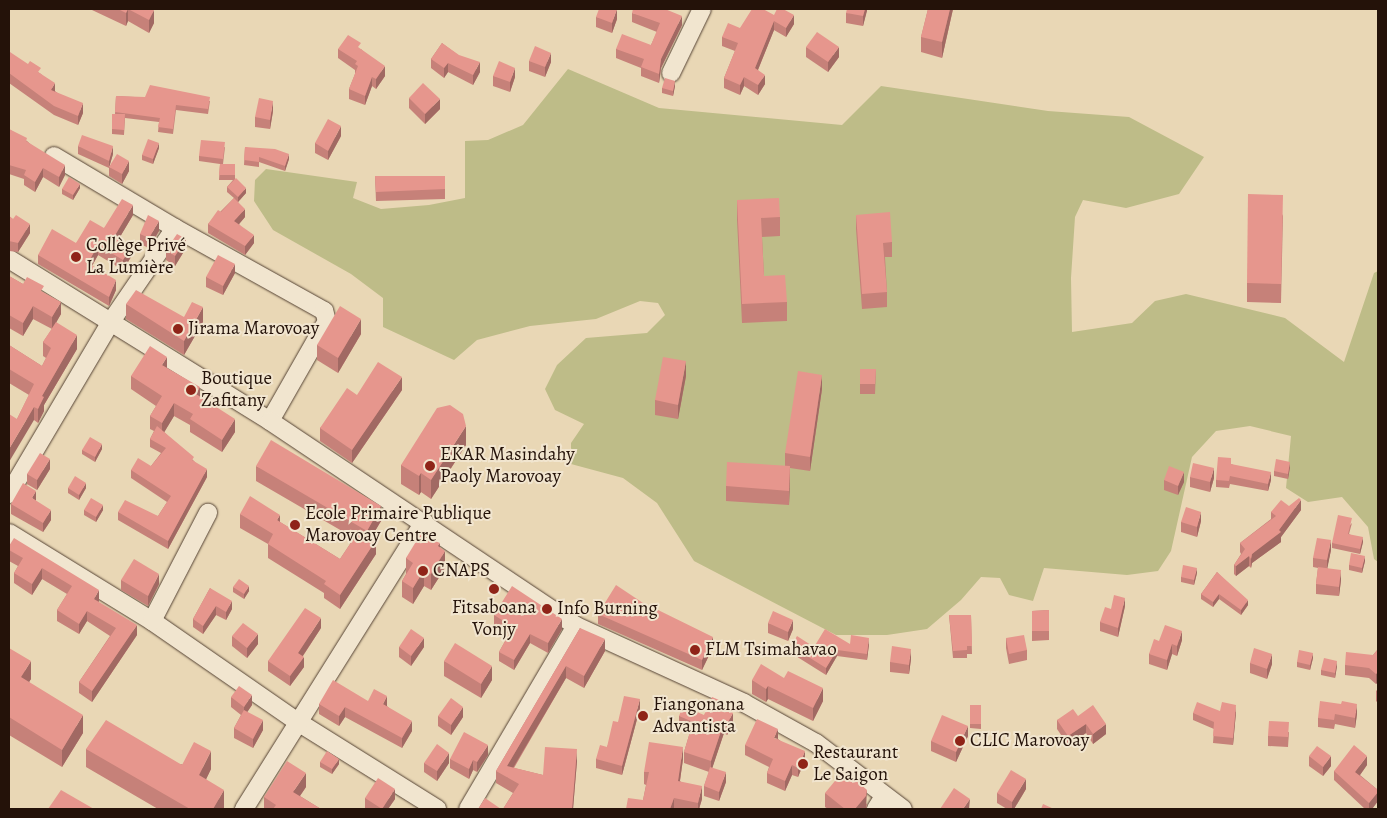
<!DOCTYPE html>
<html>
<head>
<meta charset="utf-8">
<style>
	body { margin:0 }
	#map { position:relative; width:1387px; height:818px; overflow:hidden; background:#e9d7b5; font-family:Alegreya,serif }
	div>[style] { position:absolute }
	.green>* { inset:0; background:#bebc88 }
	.roads { filter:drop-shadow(0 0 1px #554334) drop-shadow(0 0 1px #554334) }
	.minor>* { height:18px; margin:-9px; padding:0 9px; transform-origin:9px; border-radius:9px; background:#f1e5cf }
	.wall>* { inset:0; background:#c68179 }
	.shaded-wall>* { inset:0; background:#a16963 }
	.building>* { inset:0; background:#e6968d }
	.dots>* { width:14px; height:14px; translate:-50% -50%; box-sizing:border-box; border:2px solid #f1e5cf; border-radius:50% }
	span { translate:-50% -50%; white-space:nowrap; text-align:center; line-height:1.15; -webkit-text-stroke:4px #f1e5cf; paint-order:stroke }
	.poi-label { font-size:19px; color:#241209 }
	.left { translate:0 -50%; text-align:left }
	.frame { position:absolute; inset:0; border:10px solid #241209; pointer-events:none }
</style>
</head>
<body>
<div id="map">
	<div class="green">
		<div style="clip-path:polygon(568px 69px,659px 108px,842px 125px,881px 86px,1048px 111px,1129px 117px,1204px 157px,1179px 194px,1126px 208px,1083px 200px,1075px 217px,1071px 278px,1072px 332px,1132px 323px,1155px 301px,1186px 294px,1285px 318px,1344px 362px,1374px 273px,1378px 271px,1378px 562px,1374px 559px,1368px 527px,1342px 497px,1308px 502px,1286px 488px,1291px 436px,1250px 426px,1216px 431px,1192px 457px,1171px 551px,1158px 571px,1127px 575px,1044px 568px,1033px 601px,1009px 595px,1000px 578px,981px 577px,961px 600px,927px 629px,887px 635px,836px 635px,694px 561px,657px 503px,623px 478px,571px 464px,571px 443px,584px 424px,555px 410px,545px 389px,557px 365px,586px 338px,647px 333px,665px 315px,658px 303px,640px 301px,596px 319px,530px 326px,477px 340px,454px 360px,383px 327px,383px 298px,351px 274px,273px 230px,254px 201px,255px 180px,266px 169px,357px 182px,353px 198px,381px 209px,429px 205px,465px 198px,465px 141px,488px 140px,523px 125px)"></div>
	</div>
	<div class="roads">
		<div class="minor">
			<div style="left:671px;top:73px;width:71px;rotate:-64.2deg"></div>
			<div style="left:54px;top:156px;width:141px;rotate:30.8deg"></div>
			<div style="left:175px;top:228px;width:171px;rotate:29.1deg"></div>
			<div style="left:324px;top:311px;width:10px;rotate:73deg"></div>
			<div style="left:327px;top:321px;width:115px;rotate:119.7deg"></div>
			<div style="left:9px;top:259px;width:307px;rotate:31.8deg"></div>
			<div style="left:270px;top:421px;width:368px;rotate:33.8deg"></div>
			<div style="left:576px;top:626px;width:185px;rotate:24.6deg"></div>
			<div style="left:744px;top:703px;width:82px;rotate:29.1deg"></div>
			<div style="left:816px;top:743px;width:109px;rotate:37.2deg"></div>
			<div style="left:9px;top:494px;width:199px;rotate:-59.4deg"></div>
			<div style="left:110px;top:323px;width:115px;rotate:-55.6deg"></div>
			<div style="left:9px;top:533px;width:168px;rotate:31.6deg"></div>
			<div style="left:152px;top:621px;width:178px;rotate:34.7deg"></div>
			<div style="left:298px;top:722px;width:164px;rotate:32deg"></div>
			<div style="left:152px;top:621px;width:122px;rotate:-62.6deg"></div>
			<div style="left:244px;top:809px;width:339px;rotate:-57.9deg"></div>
			<div style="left:468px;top:809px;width:212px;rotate:-59.5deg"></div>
			<div style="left:876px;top:809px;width:15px;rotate:-58deg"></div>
		</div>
	</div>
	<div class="wall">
		<div style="clip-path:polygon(92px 9px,152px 9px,154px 23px,149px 33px,128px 21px,126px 26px,92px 10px)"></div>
		<div style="clip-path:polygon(867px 9px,863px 26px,846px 23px,846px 13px)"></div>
		<div style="clip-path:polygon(928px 9px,953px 9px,942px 58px,921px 52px,921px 37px)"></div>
		<div style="clip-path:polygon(632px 13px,682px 25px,661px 68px,659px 83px,641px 76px,641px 68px,616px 58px,616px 49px,651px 45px,657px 32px,632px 22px)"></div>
		<div style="clip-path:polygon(774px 15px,794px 24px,786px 37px,774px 30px,758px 70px,765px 84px,758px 95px,744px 86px,740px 95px,724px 88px,724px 78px,735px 51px,722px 46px,722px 37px,740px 28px)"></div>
		<div style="clip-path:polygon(596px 17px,617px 19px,612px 33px,596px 27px)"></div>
		<div style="clip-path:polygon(442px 43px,480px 72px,473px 85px,448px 72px,444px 78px,431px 68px,431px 59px)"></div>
		<div style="clip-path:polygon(806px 47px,839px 57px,828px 72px,806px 57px)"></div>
		<div style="clip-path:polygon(338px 49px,361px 49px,385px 76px,376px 89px,372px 86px,365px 105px,349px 99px,349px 89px,355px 74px,355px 70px,338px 58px)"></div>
		<div style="clip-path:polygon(9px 54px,41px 74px,55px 91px,83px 113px,78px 125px,54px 115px,9px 83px)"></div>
		<div style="clip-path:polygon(529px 61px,551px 62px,545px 77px,529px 71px)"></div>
		<div style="clip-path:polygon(493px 76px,515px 77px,510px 92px,493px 86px)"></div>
		<div style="clip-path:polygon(675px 86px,673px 96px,662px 93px,662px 88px)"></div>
		<div style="clip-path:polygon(116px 96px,210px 101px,208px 114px,176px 110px,173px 134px,158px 132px,159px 122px,125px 118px,124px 135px,112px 134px,112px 114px,115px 114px)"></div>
		<div style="clip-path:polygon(409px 98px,440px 109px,425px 124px,409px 108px)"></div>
		<div style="clip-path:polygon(273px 111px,270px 129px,255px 127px,255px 117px)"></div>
		<div style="clip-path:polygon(9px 129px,27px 141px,65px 175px,59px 187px,43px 177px,35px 192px,24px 185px,24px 179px,9px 174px)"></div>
		<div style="clip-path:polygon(341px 136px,328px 160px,315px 153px,315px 143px)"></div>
		<div style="clip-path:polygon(78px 146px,113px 154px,109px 167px,129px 171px,122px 184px,109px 176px,109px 167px,109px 168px,78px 154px)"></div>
		<div style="clip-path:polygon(225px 147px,223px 164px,235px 164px,235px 179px,246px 193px,238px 202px,245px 217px,239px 224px,254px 243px,245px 255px,208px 233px,208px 224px,234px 198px,227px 192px,227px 187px,233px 180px,219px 180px,220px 164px,199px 161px,199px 156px)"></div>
		<div style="clip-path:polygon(245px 147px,289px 159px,285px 171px,259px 162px,259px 167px,244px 165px)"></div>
		<div style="clip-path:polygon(159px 148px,153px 164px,142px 160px,142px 155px)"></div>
		<div style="clip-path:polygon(375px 176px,445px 176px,445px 199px,376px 201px)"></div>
		<div style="clip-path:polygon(80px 188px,73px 200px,62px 194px,62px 189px)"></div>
		<div style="clip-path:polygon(737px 200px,780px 217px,780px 236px,762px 237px,764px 276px,787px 302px,787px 321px,742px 323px,737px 219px)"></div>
		<div style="clip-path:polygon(1283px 214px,1281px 303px,1247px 302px,1247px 283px)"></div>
		<div style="clip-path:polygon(133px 215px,118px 240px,131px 257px,123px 270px,98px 255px,92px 266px,116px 290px,109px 306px,38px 264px,38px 255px,76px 243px,104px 228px)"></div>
		<div style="clip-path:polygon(856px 215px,892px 242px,892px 257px,885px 257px,887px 292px,887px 307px,862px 309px,856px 229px)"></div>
		<div style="clip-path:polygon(9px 216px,30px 233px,18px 252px,9px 251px)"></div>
		<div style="clip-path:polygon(159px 231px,149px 248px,140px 244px,140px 234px)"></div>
		<div style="clip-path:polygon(186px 248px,175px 266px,166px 260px,166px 250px)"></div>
		<div style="clip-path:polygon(235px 273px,223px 295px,206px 287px,206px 277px)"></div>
		<div style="clip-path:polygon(9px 276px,23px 284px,44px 293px,61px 314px,56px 322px,77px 349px,44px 405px,44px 411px,38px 423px,34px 420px,17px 419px,29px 395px,9px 383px,9px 345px,42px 366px,46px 358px,43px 356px,43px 342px,52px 329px,33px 319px,23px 336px,9px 328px)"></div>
		<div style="clip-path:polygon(126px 304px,203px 322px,184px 355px,126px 319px)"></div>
		<div style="clip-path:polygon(361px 334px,338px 373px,317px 360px,317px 345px)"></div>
		<div style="clip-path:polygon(167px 368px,200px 397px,235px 432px,222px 452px,190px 432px,190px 425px,174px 416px,164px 432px,194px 461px,207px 477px,168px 549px,118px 520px,118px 512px,158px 516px,167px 502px,131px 478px,131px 470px,151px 466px,161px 453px,150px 447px,150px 439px,154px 431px,150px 429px,150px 416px,156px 406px,131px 389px,131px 376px)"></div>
		<div style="clip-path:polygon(860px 369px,876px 369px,875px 394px,860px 394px)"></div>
		<div style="clip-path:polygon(686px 376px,678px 419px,655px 415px,655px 400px)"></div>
		<div style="clip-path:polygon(822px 389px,810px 471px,790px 468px,789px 505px,726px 501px,726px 486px,785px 466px,785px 453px)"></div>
		<div style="clip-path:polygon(402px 390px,352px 463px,320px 441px,320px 428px,357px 395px)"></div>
		<div style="clip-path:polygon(466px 445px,431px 499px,421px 492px,419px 495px,401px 484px,401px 465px)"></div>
		<div style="clip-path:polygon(102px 449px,95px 462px,82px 454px,82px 450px)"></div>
		<div style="clip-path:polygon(1231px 464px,1271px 480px,1268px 491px,1230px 484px,1229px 488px,1216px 487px,1216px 480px)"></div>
		<div style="clip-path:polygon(256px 466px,381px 521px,371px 537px,376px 554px,340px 609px,324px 598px,324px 593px,268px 558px,268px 544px,240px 528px,240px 514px,280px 522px,340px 559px,354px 538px,256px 481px)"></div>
		<div style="clip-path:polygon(1290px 467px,1288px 479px,1274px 476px,1274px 471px)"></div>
		<div style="clip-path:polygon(50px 469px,37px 490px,27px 484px,27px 474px)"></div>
		<div style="clip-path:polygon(1190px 477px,1214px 478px,1210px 492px,1190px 487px)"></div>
		<div style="clip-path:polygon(1164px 480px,1184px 482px,1178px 495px,1164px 490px)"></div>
		<div style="clip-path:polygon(68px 488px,86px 488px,79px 500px,68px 493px)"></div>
		<div style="clip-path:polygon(36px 501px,51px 520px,43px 532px,11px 514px,11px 504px)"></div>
		<div style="clip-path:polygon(1289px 506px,1301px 510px,1281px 537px,1281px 542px,1252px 563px,1251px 568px,1249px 566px,1236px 576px,1234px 574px,1234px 565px,1241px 554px,1240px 552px,1240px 543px,1271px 519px,1271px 512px)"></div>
		<div style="clip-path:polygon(84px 510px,103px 510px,96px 522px,84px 515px)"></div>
		<div style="clip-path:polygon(1201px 521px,1197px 537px,1181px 532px,1181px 522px)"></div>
		<div style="clip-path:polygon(1352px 523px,1349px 534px,1363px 542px,1360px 554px,1332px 548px,1332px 543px)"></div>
		<div style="clip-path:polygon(9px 546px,99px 601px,98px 602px,137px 635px,92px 702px,79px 693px,79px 682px,110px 636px,87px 621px,79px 634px,57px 621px,57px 610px,67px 594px,42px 579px,32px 595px,14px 583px,14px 573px,18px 566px,9px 561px)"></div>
		<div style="clip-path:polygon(440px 548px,445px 568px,431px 590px,424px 586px,413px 604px,402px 597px,402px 581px,406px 574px,406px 558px)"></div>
		<div style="clip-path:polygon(1331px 550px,1327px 568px,1341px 580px,1339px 596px,1316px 594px,1316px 584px,1318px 568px,1313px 567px,1313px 558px)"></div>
		<div style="clip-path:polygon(1365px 561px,1362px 573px,1349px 570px,1349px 565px)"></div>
		<div style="clip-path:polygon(1217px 572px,1248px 605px,1241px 615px,1219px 599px,1213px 607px,1201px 599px,1201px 594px)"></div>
		<div style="clip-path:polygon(1197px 573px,1194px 585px,1181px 582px,1181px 577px)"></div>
		<div style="clip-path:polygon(121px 580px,159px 584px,148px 606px,121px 590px)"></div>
		<div style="clip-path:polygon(233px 587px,249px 591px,244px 599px,233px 592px)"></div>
		<div style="clip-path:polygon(210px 588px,232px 609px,226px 620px,216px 615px,203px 634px,193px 627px,193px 619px)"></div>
		<div style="clip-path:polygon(1125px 606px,1118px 637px,1100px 631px,1100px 622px,1111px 609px)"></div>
		<div style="clip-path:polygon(1049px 610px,1049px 640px,1032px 641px,1032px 611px)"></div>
		<div style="clip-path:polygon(655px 611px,713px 647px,702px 670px,598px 624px,598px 614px)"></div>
		<div style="clip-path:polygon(494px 615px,562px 629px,548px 653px,530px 643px,514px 670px,499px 661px,499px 652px,509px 634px,494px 625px)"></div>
		<div style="clip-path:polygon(949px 615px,971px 615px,972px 654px,967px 654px,967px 658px,953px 658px)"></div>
		<div style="clip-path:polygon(768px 623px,793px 629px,788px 641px,768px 633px)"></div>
		<div style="clip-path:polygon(321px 628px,303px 656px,304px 667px,290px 686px,268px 671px,268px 661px)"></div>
		<div style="clip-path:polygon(580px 628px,605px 651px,584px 688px,566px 678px,514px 768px,543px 775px,577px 761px,573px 809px,503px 809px,513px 793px,496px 783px,496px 771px)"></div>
		<div style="clip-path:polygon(232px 636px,258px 644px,247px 658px,232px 646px)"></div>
		<div style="clip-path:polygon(1006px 638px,1027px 650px,1027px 660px,1009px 664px,1006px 648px)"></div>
		<div style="clip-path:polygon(1182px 640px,1177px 656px,1172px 654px,1167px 670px,1149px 664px,1149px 654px,1159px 641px)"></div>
		<div style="clip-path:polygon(850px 644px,869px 644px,867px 660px,837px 656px,826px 675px,791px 653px,791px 646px,814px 647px)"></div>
		<div style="clip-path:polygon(399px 647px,424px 647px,411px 666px,399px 657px)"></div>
		<div style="clip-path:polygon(9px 648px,31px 679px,29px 682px,83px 733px,62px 767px,9px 735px)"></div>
		<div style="clip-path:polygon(1378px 649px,1378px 682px,1376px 684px,1369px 678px,1345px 675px,1345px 665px,1373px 655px)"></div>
		<div style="clip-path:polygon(1313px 658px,1310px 670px,1297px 667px,1297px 662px)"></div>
		<div style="clip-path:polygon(911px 659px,909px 674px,890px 672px,890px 662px)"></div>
		<div style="clip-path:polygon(444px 661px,492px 680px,481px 698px,444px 676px)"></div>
		<div style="clip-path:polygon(1250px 663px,1272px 664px,1267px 679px,1250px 673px)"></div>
		<div style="clip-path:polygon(1337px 666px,1335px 678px,1321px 675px,1321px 670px)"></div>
		<div style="clip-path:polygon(752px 680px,823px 701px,813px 721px,768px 699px,766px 702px,752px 694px)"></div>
		<div style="clip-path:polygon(1378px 689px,1378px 703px,1376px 701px,1376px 691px)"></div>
		<div style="clip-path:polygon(231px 697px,252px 705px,247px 712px,263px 730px,253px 748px,234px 738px,234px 728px,241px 715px,231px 707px)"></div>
		<div style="clip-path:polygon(368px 701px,387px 706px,412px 731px,402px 748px,345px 717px,339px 726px,319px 714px,319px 704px)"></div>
		<div style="clip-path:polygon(1341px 704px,1357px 714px,1355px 728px,1335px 724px,1334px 729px,1318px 727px,1318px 718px)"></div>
		<div style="clip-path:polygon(970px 705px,981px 705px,981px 729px,970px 728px)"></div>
		<div style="clip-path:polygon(640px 708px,622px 775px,596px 768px,596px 759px,607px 747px,618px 722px)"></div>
		<div style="clip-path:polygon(724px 708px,733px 724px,727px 735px,724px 733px,712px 768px,726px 782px,719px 801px,704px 796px,704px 786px,709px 772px,684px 763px,684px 752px,690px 732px,679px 728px,679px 716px,704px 715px)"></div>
		<div style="clip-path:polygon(1220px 711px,1236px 712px,1233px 745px,1213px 743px,1214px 729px,1193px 720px,1193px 713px)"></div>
		<div style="clip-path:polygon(438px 716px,463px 717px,451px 735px,438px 726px)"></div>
		<div style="clip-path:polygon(1078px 716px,1106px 734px,1093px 744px,1086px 733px,1068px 745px,1057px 729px,1057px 720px)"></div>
		<div style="clip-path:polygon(1289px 732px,1288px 747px,1268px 746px,1268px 736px)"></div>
		<div style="clip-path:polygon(968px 736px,956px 762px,931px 751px,931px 741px)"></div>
		<div style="clip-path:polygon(778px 739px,805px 760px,798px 777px,792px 775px,785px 791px,767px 783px,767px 773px,769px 767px,745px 755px,745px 745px)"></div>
		<div style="clip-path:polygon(86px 749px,211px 769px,206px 779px,224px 808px,224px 809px,158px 809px,86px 767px)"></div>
		<div style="clip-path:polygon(488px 755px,477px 772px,473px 770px,469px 779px,450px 768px,450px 759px)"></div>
		<div style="clip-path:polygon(1309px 756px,1331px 766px,1323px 776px,1309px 766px)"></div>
		<div style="clip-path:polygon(683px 759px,680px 781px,702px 799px,699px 809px,626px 809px,643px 800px,646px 785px,644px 784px,644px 772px)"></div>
		<div style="clip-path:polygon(320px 762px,339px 764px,332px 774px,320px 767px)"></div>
		<div style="clip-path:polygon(424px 763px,449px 763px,437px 781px,424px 772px)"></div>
		<div style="clip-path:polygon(1367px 765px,1360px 775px,1378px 790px,1378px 801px,1372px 809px,1365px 809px,1334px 780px,1334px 771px)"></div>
		<div style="clip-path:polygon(306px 787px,300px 796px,321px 809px,264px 809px,264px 797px)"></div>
		<div style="clip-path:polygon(1026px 789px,1014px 809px,1007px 809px,997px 803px,997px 793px)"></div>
		<div style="clip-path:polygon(825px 793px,867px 804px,866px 809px,828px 809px,825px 807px)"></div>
		<div style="clip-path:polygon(365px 798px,395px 799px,388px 809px,367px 809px,365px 808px)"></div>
	</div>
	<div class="shaded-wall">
		<div style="clip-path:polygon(128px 9px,128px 21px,126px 26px,126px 13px)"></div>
		<div style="clip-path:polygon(617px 9px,617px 19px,612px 33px,612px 23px)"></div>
		<div style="clip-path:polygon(865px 9px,867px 9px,867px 11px,863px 26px,863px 16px)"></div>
		<div style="clip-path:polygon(950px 9px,953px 9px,942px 58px,942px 42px)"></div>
		<div style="clip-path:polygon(154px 10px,154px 23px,149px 33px,149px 20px)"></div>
		<div style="clip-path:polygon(794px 15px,794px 24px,786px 37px,786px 28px)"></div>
		<div style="clip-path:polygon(682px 16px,682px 25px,661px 68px,659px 83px,659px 74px,661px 59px)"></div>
		<div style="clip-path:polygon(774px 21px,774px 30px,755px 77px,755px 68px)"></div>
		<div style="clip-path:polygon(839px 47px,839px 57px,828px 72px,828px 62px)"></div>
		<div style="clip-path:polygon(551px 53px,551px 62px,545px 77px,545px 67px)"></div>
		<div style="clip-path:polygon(480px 62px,480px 72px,473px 85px,473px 75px)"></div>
		<div style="clip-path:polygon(448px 63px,448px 72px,444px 78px,444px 68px)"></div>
		<div style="clip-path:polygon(385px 66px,385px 76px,376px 89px,376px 79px)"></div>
		<div style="clip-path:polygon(515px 68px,515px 77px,510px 92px,510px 82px)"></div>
		<div style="clip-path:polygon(765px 75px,765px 84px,758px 95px,758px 85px)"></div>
		<div style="clip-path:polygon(372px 77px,372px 86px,365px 105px,365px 96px)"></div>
		<div style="clip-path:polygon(744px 77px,744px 86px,740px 95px,740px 85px)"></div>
		<div style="clip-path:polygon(675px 81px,675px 86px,673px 96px,673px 91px)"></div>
		<div style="clip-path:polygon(55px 83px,55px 93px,51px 90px)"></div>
		<div style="clip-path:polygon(440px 99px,440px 109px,425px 124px,425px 114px)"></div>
		<div style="clip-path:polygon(273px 101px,273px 111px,270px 129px,270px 120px)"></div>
		<div style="clip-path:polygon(83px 103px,83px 113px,78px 125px,78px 116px)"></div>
		<div style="clip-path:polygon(341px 126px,341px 136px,328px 160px,328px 151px)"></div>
		<div style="clip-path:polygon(159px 143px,159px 148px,153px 164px,153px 159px)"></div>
		<div style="clip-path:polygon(113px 146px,113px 154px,109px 168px,109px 161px)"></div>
		<div style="clip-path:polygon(289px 154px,289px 159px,285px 171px,285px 166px)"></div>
		<div style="clip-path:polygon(129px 161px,129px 171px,122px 184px,122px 174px)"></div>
		<div style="clip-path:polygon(65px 165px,65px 175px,59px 187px,59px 177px)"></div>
		<div style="clip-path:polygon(43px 168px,43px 177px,35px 192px,35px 182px)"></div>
		<div style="clip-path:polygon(80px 184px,80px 188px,73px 200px,73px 195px)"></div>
		<div style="clip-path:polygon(246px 188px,246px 193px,238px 202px,238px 197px)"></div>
		<div style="clip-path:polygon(133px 205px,133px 215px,114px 247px,114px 237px)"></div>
		<div style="clip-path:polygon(245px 209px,245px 217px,234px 230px,234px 221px)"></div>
		<div style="clip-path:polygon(159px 221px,159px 231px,149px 248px,149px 238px)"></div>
		<div style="clip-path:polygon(30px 224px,30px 233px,18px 252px,18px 243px)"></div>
		<div style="clip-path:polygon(254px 235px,254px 243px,245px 255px,245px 246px)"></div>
		<div style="clip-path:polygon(186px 239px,186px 248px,175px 266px,175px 256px)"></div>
		<div style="clip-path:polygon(98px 245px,98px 255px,88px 273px,88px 263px)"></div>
		<div style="clip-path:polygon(131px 247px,131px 257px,123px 270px,123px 260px)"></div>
		<div style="clip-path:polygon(235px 264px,235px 273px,223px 295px,223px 286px)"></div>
		<div style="clip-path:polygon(116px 280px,116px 290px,109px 306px,109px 297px)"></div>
		<div style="clip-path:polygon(61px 302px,61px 314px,52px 330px,52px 317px)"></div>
		<div style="clip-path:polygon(33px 306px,33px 319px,23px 336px,23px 323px)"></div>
		<div style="clip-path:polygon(203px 307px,203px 322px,184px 355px,184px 341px)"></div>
		<div style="clip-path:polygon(361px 319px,361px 334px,338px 373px,338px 358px)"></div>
		<div style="clip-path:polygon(77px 335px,77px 349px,44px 405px,44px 411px,38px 423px,38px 409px,42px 396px)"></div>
		<div style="clip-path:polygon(167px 357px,167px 370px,162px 365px)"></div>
		<div style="clip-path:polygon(686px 361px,686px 376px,678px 419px,678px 405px)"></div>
		<div style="clip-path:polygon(822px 375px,822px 389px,810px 471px,810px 457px)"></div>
		<div style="clip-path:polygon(402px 377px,402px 390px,352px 463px,352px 450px)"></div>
		<div style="clip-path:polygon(200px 387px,200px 400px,196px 394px)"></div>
		<div style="clip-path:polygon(174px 403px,174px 416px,162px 436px,162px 423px)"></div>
		<div style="clip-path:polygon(34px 407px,34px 420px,9px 462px,9px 449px)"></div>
		<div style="clip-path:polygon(235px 419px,235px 432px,222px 452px,222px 440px)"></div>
		<div style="clip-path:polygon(466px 426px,466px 445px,431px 499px,431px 480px)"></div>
		<div style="clip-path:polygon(102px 444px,102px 449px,95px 462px,95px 457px)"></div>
		<div style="clip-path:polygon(50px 459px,50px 469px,37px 490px,37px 480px)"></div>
		<div style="clip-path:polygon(1290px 462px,1290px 467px,1288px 479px,1288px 474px)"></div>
		<div style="clip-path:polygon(790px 466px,790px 481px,789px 505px,789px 491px)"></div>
		<div style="clip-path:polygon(1214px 468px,1214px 478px,1210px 492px,1210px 482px)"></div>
		<div style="clip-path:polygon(207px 469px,207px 477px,168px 549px,168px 541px)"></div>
		<div style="clip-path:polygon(1184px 472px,1184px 482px,1178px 495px,1178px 486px)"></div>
		<div style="clip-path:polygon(1271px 472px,1271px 480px,1268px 491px,1268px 484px)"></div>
		<div style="clip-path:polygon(421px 473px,421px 492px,419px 495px,419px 476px)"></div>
		<div style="clip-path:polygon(86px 483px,86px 488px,79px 500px,79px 495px)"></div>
		<div style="clip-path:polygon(36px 491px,36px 501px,32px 498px)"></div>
		<div style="clip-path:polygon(1301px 500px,1301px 510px,1281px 537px,1281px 542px,1252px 563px,1251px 568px,1251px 559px,1252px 554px,1279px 530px)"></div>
		<div style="clip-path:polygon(103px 505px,103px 510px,96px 522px,96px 517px)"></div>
		<div style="clip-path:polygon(381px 506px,381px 521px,367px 545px,367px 531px)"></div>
		<div style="clip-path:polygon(51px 510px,51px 520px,43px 532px,43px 523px)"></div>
		<div style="clip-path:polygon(1201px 512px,1201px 521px,1197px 537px,1197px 527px)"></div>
		<div style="clip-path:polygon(280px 515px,280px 528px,277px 520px)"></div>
		<div style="clip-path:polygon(1363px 537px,1363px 542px,1360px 554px,1360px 549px)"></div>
		<div style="clip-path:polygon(376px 540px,376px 554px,340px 609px,340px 595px)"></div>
		<div style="clip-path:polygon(1331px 540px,1331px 550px,1327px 570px,1327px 560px)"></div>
		<div style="clip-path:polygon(440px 543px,440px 559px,445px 551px,445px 568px,431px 590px,431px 574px,438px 546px)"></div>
		<div style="clip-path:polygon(1249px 556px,1249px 566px,1236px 576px,1236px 566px)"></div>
		<div style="clip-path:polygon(1365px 556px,1365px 561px,1362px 573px,1362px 568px)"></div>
		<div style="clip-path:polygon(42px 568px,42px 579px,32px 595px,32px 584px)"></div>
		<div style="clip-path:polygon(1197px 568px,1197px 573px,1194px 585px,1194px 580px)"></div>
		<div style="clip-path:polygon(424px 570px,424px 586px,413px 604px,413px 588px)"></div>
		<div style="clip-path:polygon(1341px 570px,1341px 580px,1339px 596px,1339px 587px)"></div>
		<div style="clip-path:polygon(159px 574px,159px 584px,148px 606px,148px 596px)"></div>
		<div style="clip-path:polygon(249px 586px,249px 591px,244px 599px,244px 594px)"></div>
		<div style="clip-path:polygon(99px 590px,99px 601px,94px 610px,94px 599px)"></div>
		<div style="clip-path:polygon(1219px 594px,1219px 599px,1213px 607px,1213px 602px)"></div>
		<div style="clip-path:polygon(1125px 598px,1125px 606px,1118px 637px,1118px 628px)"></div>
		<div style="clip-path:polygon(1248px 600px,1248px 605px,1241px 615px,1241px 610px)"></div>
		<div style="clip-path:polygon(232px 601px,232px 609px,226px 620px,226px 612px)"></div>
		<div style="clip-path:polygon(216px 606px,216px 615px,203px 634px,203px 626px)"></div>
		<div style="clip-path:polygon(87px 611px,87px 621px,79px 634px,79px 624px)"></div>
		<div style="clip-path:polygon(321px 618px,321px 628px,298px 663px,298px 653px)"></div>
		<div style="clip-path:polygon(562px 619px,562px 629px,548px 653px,548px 643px)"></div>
		<div style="clip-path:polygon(793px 620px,793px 629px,788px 641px,788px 632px)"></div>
		<div style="clip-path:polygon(137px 625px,137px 635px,92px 702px,92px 691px)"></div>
		<div style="clip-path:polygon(1182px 631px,1182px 640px,1177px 656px,1177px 646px)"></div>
		<div style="clip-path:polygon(258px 634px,258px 644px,247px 658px,247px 648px)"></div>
		<div style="clip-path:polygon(530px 634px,530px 643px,514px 670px,514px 660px)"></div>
		<div style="clip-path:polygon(713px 637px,713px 647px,702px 670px,702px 660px)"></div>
		<div style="clip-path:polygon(424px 638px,424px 647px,411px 666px,411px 656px)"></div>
		<div style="clip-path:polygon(869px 638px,869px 644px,867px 660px,867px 654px)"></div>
		<div style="clip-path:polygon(605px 639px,605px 651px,584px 688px,584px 676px)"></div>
		<div style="clip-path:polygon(1172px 644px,1172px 654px,1167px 670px,1167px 660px)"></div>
		<div style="clip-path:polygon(911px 649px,911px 659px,909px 674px,909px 665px)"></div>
		<div style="clip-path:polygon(837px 650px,837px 656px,826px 675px,826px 668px)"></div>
		<div style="clip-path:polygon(1313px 653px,1313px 658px,1310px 670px,1310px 665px)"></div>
		<div style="clip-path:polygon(1272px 654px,1272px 664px,1267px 679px,1267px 669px)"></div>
		<div style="clip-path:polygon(304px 657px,304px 667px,290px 686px,290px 676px)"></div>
		<div style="clip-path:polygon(31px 661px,31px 679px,21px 694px,21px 677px)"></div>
		<div style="clip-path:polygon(1337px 661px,1337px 666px,1335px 678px,1335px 673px)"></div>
		<div style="clip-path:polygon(492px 666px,492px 680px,481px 698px,481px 684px)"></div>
		<div style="clip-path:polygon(566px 666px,566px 678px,507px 778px,507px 766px)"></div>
		<div style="clip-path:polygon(1378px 672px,1378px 682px,1376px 684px,1376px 674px)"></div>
		<div style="clip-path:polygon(768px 686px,768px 699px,766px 702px,766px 689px)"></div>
		<div style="clip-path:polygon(823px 688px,823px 701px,813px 721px,813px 708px)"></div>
		<div style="clip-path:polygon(252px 695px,252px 705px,244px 717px,244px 707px)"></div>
		<div style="clip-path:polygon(387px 696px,387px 706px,383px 714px,383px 704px)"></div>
		<div style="clip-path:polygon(640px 699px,640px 708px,622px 775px,622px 766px)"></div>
		<div style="clip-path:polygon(1357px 704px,1357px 714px,1355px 728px,1355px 718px)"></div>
		<div style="clip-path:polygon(1236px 705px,1236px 712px,1233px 745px,1233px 738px)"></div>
		<div style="clip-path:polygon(345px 707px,345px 717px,339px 726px,339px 716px)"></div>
		<div style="clip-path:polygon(463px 707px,463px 717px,451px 735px,451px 725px)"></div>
		<div style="clip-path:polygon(733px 713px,733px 724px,727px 735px,727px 724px)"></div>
		<div style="clip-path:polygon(83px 715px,83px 733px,62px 767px,62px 750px)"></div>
		<div style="clip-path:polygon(263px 720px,263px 730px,253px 748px,253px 739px)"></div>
		<div style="clip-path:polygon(412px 721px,412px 731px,402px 748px,402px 738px)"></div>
		<div style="clip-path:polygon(724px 722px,724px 733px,711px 772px,711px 761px)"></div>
		<div style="clip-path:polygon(1086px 724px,1086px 733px,1068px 745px,1068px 736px)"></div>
		<div style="clip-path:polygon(1106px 724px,1106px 734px,1093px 744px,1093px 734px)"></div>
		<div style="clip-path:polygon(968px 726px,968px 736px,956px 762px,956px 752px)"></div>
		<div style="clip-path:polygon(778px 729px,778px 739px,774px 738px)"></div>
		<div style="clip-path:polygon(488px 745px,488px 755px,477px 772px,477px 762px)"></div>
		<div style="clip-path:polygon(683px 747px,683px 759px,678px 794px,678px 781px)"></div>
		<div style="clip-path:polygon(577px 749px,577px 761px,573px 809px,572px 809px)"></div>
		<div style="clip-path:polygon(211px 751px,211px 769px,199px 794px,199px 775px)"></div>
		<div style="clip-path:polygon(805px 751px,805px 760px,798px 777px,798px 768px)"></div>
		<div style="clip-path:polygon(449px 753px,449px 763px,437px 781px,437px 771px)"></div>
		<div style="clip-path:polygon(1331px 756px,1331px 766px,1323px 776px,1323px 767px)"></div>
		<div style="clip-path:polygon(1367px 756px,1367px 765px,1355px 782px,1355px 772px)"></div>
		<div style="clip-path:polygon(339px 759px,339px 764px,332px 774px,332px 769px)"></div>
		<div style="clip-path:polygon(473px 760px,473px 770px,469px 779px,469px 769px)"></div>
		<div style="clip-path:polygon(792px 765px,792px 775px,785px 791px,785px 781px)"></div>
		<div style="clip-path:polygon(726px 772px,726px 782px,719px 801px,719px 792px)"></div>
		<div style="clip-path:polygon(306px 773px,306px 787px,293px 806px,293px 792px)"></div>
		<div style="clip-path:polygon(1026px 779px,1026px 789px,1014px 809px,1012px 809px,1012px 802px)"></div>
		<div style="clip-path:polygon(702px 786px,702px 799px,699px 809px,698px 809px,698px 803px)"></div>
		<div style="clip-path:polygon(395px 789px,395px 799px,388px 809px,382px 809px)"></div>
		<div style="clip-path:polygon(224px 790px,224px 809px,213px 809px)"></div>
		<div style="clip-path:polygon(867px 790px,866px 809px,855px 809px)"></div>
		<div style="clip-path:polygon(1378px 792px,1378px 801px,1372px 809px,1369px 809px,1369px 803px)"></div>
		<div style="clip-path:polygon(674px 798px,674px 809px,670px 809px)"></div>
		<div style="clip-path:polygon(970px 799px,969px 809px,963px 809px)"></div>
	</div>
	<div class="building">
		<div style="clip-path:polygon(118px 9px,128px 9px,126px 13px)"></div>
		<div style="clip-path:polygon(128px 9px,152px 9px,154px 10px,149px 20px)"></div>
		<div style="clip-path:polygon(599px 9px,617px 9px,612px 23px,596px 17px)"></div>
		<div style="clip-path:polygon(633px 9px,665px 9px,682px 16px,661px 59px,659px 74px,641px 67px,644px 59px,616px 49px,622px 34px,651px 45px,660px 23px,632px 13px)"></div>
		<div style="clip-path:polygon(752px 9px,763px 9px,774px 15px,777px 9px,783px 9px,794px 15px,786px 28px,774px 21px,755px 68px,765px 75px,758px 85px,744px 77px,740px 85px,724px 78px,738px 43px,722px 37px,728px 23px,740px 28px)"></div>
		<div style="clip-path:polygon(847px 9px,865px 9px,863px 16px,846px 13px)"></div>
		<div style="clip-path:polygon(928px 9px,950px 9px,942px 42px,921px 37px)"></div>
		<div style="clip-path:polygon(817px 32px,839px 47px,828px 62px,806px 47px)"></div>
		<div style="clip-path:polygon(348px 35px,361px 43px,358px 47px,385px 66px,376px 79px,372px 77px,365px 96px,349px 89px,358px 66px,355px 64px,357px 61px,338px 49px)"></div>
		<div style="clip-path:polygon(442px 43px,459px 55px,480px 62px,473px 75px,448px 63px,444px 68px,431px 59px)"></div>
		<div style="clip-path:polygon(535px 46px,551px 53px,545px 67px,529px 61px)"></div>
		<div style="clip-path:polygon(10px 52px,28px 64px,30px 61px,41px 68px,38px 72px,55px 83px,51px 90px,83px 103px,78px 116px,54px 106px,9px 73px,9px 54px)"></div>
		<div style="clip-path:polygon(499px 61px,515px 68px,510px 82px,493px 76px)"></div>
		<div style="clip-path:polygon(665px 78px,675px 81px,673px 91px,662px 88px)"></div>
		<div style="clip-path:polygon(423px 83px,440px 99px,425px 114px,409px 98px)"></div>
		<div style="clip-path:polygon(150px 85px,210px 97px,208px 109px,176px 105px,173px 129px,158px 127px,160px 118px,115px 112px,116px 96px,145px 97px)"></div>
		<div style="clip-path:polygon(259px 98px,273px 101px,270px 120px,255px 117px)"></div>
		<div style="clip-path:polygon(112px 114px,125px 114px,124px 130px,112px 129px)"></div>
		<div style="clip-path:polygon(328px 119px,341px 126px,328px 151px,315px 143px)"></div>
		<div style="clip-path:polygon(9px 129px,27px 138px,26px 141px,65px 165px,59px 177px,43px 168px,35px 182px,24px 175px,26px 170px,9px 165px)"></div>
		<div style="clip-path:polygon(82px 135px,113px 146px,109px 161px,78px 146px)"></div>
		<div style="clip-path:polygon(148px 139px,159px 143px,153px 159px,142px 155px)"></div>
		<div style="clip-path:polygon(201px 140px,225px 142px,223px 159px,199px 156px)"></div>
		<div style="clip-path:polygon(245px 147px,275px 149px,289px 154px,285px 166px,259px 157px,259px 162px,244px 160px)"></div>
		<div style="clip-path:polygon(117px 154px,129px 161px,122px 174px,109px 167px)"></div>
		<div style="clip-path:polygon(220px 164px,235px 164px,235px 175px,219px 175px)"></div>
		<div style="clip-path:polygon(375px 176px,445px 176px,445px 189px,376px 192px)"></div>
		<div style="clip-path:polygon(69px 177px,80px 184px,73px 195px,62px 189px)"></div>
		<div style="clip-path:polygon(236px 178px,246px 188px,238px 197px,227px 187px)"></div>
		<div style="clip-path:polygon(1248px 194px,1283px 195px,1281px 284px,1247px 283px)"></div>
		<div style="clip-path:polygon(234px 198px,245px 209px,234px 221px,254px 235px,245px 246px,208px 224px,218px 210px,221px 212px)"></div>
		<div style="clip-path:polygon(779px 198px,780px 217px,761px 218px,764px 276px,785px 275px,787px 302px,742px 304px,737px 200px)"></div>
		<div style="clip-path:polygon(122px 199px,133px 205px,114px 237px,131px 247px,123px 260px,98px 245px,88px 263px,116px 280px,109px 297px,38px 255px,52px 229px,76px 243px,90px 220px,104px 228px)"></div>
		<div style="clip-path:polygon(890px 212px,892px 242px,883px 243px,887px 292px,862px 294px,856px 215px)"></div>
		<div style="clip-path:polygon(16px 215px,30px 224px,18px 243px,9px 241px,9px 216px,13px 219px)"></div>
		<div style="clip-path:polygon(148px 215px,159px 221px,149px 238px,140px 234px)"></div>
		<div style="clip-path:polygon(177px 234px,186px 239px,175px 256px,166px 250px)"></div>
		<div style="clip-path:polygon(218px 255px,235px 264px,223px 286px,206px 277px)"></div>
		<div style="clip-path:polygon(9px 276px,23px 284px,27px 277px,44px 286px,41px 291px,61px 302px,52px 317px,33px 306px,23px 323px,9px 315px,9px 309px,10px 307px,9px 306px)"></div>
		<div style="clip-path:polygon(136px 290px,184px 317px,192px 302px,203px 307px,184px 341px,126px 304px)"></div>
		<div style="clip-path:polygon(340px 306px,361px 319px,338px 358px,317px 345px)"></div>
		<div style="clip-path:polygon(56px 322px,77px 335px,42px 396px,44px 397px,38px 409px,34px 407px,9px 449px,9px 414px,17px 419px,34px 384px,9px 369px,9px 345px,42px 366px,51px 348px,43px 342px)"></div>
		<div style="clip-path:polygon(150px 346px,167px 357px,162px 365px,200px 387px,196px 394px,235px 419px,222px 440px,190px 419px,193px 414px,174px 403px,162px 423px,150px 416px,162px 396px,131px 376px)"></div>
		<div style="clip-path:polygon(663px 357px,686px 361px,678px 405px,655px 400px)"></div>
		<div style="clip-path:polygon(378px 362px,402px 377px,352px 450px,320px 428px,347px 388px,357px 395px)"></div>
		<div style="clip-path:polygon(860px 369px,876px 369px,875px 384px,860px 384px)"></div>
		<div style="clip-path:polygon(798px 371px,822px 375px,810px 457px,785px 453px)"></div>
		<div style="clip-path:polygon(450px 405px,463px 414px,466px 426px,431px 480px,421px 473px,419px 476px,401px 465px,437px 408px)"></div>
		<div style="clip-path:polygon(157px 426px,194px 457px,192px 460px,207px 469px,168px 541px,118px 512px,125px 500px,158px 516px,171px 496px,131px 470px,138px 458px,151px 466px,166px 448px,150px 439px)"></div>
		<div style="clip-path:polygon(90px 437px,102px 444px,95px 457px,82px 450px)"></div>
		<div style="clip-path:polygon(271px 440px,381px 506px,367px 531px,256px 466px)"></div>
		<div style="clip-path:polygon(40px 453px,50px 459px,37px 480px,27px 474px)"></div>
		<div style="clip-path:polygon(1218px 457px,1231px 458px,1231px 464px,1271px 472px,1268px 484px,1230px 476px,1229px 481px,1216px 480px)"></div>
		<div style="clip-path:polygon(1276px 459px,1290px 462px,1288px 474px,1274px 471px)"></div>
		<div style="clip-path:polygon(727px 462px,790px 466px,789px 491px,726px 486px)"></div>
		<div style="clip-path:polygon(1193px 463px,1214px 468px,1210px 482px,1190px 477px)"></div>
		<div style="clip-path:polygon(1169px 466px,1184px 472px,1178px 486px,1164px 480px)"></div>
		<div style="clip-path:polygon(75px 476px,86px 483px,79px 495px,68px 488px)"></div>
		<div style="clip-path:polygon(23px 483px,36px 491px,32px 498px,51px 510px,43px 523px,11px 504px)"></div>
		<div style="clip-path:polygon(250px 496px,280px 515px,277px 520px,340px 559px,360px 529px,376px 540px,340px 595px,324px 584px,326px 581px,268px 544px,273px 534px,240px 514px)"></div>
		<div style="clip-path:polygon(91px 498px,103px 505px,96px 517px,84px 510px)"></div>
		<div style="clip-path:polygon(1299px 498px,1301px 500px,1279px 530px,1281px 532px,1252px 554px,1251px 559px,1249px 556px,1236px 566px,1234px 565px,1245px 549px,1240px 543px,1276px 516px,1271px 512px,1281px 500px,1289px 506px)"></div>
		<div style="clip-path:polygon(1186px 507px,1201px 512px,1197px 527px,1181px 522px)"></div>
		<div style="clip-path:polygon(1338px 515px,1352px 518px,1348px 534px,1363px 537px,1360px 549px,1332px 543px)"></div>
		<div style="clip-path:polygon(420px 535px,440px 543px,438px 546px,445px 551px,431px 574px,424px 570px,413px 588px,402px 581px,413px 563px,406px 558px)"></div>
		<div style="clip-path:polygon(14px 538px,99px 590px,94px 599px,137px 625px,92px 691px,79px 682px,116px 628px,87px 611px,79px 624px,57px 610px,72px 586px,42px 568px,32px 584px,14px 573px,23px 558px,9px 550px,9px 546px)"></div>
		<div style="clip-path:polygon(1317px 538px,1331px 540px,1327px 560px,1313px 558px)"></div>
		<div style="clip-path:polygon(1351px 553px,1365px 556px,1362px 568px,1349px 565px)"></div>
		<div style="clip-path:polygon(134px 559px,159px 574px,148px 596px,121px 580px)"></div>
		<div style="clip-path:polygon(1183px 565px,1197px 568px,1194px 580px,1181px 577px)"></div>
		<div style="clip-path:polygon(1318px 567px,1341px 570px,1339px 587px,1316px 584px)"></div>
		<div style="clip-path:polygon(1217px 572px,1248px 600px,1241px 610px,1219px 594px,1213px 602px,1201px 594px)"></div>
		<div style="clip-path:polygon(239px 579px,249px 586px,244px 594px,233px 587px)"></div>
		<div style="clip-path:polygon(616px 585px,655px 611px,656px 609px,713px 637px,702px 660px,598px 614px)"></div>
		<div style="clip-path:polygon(512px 586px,562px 619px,548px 643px,530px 634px,514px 660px,499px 652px,513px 627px,494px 615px)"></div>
		<div style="clip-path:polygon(210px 588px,232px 601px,226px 612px,216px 606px,203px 626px,193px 619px)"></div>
		<div style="clip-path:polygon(1114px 595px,1125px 598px,1118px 628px,1100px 622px,1105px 607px,1111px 609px)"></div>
		<div style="clip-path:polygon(305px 608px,321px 618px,298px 653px,304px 657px,290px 676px,268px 661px)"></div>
		<div style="clip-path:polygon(1049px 610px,1049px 631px,1032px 631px,1032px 611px)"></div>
		<div style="clip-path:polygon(773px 611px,793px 620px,788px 632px,768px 623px)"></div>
		<div style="clip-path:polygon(949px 615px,971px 615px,972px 646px,967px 646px,967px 650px,953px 651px)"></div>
		<div style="clip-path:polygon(243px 623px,258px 634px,247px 648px,232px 636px)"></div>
		<div style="clip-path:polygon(1165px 625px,1182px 631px,1177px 646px,1172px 644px,1167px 660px,1149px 654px,1154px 639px,1159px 641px)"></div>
		<div style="clip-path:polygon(580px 628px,605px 639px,584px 676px,566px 666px,507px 766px,543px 775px,545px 747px,577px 749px,572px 809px,503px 809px,519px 784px,496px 771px)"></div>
		<div style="clip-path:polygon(411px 629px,424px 638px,411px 656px,399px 647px)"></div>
		<div style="clip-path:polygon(825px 629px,850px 644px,851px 635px,869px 638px,867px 654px,837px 650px,826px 668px,791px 646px,797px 636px,814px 647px)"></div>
		<div style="clip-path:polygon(1024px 635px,1027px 650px,1009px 654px,1006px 638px)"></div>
		<div style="clip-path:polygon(455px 643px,492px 666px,481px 684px,444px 661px)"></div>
		<div style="clip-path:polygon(892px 646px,911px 649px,909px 665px,890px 662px)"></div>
		<div style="clip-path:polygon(9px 648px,31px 661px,21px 677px,83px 715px,62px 750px,9px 717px)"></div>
		<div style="clip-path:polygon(1254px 648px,1272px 654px,1267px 669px,1250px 663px)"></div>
		<div style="clip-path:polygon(1378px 649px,1378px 672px,1376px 674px,1369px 668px,1345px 665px,1346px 652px,1373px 655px)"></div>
		<div style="clip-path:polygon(1299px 650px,1313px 653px,1310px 665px,1297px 662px)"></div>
		<div style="clip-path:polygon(1324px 658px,1337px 661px,1335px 673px,1321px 670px)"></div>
		<div style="clip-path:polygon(761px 664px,784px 678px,788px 671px,823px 688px,813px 708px,768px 686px,766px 689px,752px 680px)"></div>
		<div style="clip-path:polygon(333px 680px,368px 701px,374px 689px,387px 696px,383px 704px,412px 721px,402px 738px,345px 707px,339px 716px,319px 704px)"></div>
		<div style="clip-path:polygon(239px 686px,252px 695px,244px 707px,231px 697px)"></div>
		<div style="clip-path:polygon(624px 696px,640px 699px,622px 766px,596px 759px,600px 745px,607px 747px,613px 721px,618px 722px)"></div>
		<div style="clip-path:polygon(712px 697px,724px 702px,722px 707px,733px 713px,727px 724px,724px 722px,711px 761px,684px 752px,693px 722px,679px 716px,683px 706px,704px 715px)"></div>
		<div style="clip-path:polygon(451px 698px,463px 707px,451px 725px,438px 716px)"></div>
		<div style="clip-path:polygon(1320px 701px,1341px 704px,1342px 701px,1357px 704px,1355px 718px,1335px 714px,1334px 720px,1318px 718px)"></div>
		<div style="clip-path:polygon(1197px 702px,1220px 711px,1222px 702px,1236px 705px,1233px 738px,1213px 736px,1214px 722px,1193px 713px)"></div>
		<div style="clip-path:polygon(970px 705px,981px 705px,981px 724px,970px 724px)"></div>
		<div style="clip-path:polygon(1093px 705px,1106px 724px,1093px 734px,1086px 724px,1068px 736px,1057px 720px,1073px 709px,1078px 716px)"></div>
		<div style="clip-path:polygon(244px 710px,263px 720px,253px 739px,234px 728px)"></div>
		<div style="clip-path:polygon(942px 715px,968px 726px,956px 752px,931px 741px)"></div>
		<div style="clip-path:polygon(757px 719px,778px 729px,774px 738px,805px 751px,798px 768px,792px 765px,785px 781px,767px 773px,773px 759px,745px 745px)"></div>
		<div style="clip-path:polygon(106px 720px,182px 765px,194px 742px,211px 751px,199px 775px,224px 790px,213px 809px,190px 809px,86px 749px)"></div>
		<div style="clip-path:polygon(1269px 721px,1289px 722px,1288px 737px,1268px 736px)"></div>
		<div style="clip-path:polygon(464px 732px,488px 745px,477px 762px,473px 760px,469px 769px,450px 759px)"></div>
		<div style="clip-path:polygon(649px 742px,683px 747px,678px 781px,702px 786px,698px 803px,674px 798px,670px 809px,626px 809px,628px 798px,643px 800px,649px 772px,644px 772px)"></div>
		<div style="clip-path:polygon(437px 744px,449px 753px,437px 771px,424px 763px)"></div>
		<div style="clip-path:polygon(1354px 745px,1367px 756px,1355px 772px,1378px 790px,1378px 792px,1369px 803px,1334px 771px)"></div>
		<div style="clip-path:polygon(1317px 746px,1331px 756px,1323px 767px,1309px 756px)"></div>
		<div style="clip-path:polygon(327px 751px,339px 759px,332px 769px,320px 762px)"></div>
		<div style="clip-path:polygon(287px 761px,306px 773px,293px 792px,321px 809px,273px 809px,276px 805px,264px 797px)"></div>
		<div style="clip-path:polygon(710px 767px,726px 772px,719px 792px,704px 786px)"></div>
		<div style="clip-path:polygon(844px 770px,867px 790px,866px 796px,855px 809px,845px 809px,825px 793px)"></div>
		<div style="clip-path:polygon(1011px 770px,1026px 779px,1012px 802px,997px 793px)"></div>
		<div style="clip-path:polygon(378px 778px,395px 789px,382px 809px,365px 798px)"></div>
		<div style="clip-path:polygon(954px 788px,970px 799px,963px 809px,940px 809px)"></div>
		<div style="clip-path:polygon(61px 790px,94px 809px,48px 809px)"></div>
		<div style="clip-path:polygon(485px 798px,501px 809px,478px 809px)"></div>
		<div style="clip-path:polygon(1043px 804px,1054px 809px,1041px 809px)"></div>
	</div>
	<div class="dots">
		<div style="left:76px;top:257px;background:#8f2418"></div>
		<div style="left:178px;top:329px;background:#8f2418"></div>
		<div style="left:191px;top:390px;background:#8f2418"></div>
		<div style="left:430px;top:466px;background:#8f2418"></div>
		<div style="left:295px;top:525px;background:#8f2418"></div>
		<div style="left:423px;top:571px;background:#8f2418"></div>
		<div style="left:494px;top:589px;background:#8f2418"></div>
		<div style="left:547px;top:609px;background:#8f2418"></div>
		<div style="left:695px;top:650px;background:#8f2418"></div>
		<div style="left:643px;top:716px;background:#8f2418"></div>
		<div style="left:960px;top:741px;background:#8f2418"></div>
		<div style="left:803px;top:764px;background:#8f2418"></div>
	</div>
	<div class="poi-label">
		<span class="left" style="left:86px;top:257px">Collège Privé<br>La Lumière</span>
		<span class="left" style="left:188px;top:329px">Jirama Marovoay</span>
		<span class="left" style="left:201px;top:390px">Boutique<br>Zafitany</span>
		<span class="left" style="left:440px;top:466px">EKAR Masindahy<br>Paoly Marovoay</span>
		<span class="left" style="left:305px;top:525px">Ecole Primaire Publique<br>Marovoay Centre</span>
		<span class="left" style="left:433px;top:571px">CNAPS</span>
		<span style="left:494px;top:619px">Fitsaboana<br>Vonjy</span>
		<span class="left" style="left:557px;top:609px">Info Burning</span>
		<span class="left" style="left:705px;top:650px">FLM Tsimahavao</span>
		<span class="left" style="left:653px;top:716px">Fiangonana<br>Advantista</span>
		<span class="left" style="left:970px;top:741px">CLIC Marovoay</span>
		<span class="left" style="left:813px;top:764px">Restaurant<br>Le Saigon</span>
	</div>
	<div class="frame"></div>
</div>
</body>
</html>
